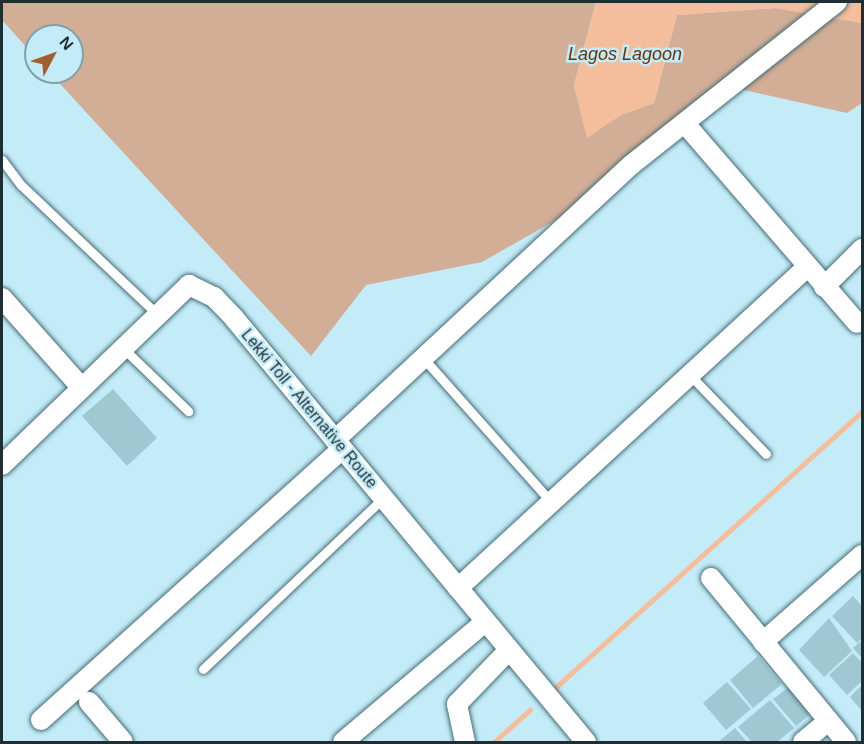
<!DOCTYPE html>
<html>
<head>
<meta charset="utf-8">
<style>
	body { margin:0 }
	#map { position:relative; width:864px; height:744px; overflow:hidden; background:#c3ecf8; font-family:Helvetica,sans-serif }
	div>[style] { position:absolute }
	.green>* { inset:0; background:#d3ae96 }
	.water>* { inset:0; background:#f4bd9b }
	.stream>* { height:4.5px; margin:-2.25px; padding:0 2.25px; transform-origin:2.25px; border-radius:2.25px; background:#f4bd9b }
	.building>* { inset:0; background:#a0c8d3 }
	.roads { filter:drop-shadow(0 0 2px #476c77) drop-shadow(0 0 2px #476c77) }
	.lane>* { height:9px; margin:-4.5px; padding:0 4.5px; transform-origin:4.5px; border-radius:4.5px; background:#fff }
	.street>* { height:20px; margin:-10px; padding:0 10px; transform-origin:10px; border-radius:10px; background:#fff }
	span { translate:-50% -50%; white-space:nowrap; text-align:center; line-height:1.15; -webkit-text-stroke:5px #c3ecf8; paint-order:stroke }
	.street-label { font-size:16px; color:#1e2e32 }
	.water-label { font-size:18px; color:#66340e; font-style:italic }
	.frame { position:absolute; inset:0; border:3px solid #1e2e32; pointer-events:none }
	.north { position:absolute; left:24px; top:24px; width:60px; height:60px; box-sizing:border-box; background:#c3ecf8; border:2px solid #81a0a9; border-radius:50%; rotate:49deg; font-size:16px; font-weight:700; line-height:24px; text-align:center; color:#1e2e32 }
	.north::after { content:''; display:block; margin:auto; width:21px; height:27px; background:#a25e2e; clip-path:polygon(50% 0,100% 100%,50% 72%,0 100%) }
</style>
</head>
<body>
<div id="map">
	<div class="green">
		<div style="clip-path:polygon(2px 2px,596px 2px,574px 85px,587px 137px,621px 115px,654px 103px,677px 15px,776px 8px,862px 23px,862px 103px,847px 113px,740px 89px,616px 186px,482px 262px,366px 285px,311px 356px,49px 72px,72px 72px,72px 36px,36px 36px,36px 58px,2px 20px)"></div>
	</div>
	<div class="water">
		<div style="clip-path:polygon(596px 2px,862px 2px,862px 23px,776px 8px,677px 15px,654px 103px,621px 115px,587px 138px,574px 85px)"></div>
	</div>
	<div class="stream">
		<div style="left:555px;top:688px;width:413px;rotate:-42deg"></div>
		<div style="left:494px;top:742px;width:48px;rotate:-41.6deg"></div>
	</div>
	<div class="building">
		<div style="clip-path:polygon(113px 389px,157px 438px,127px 466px,82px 416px)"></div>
		<div style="clip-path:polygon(853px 596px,862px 606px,862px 638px,857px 643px,832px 616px)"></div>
		<div style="clip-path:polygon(829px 618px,852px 651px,824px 677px,799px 650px)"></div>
		<div style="clip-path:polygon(862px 640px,862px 658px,853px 648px)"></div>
		<div style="clip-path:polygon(853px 653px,862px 663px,862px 681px,847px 695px,829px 675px)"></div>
		<div style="clip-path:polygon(758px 656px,782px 684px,753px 708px,730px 680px)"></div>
		<div style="clip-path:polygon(727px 682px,751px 709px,726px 730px,703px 703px)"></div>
		<div style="clip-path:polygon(862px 685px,862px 711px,850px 697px)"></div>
		<div style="clip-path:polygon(790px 686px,812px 713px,796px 726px,773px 699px)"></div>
		<div style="clip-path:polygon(770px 700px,794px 728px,777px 742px,752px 742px,738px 727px)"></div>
		<div style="clip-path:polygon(735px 728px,747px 742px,718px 742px)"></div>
	</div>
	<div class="roads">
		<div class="lane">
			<div style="left:2px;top:160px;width:31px;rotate:53deg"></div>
			<div style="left:21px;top:185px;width:186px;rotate:43.5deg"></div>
			<div style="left:123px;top:348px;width:91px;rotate:44.1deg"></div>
			<div style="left:425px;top:360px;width:191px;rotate:48.4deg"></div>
			<div style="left:691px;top:376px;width:108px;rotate:46.1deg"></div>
			<div style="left:203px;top:669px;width:248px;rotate:-43.5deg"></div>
		</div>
		<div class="street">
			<div style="left:687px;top:126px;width:260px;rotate:49.2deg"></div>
			<div style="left:824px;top:287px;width:54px;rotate:-45deg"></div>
			<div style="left:2px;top:298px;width:119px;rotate:48.4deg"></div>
			<div style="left:335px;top:440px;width:404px;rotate:-42.9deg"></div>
			<div style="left:631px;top:165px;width:263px;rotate:-38.4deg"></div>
			<div style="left:2px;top:465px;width:260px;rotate:-43.9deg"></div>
			<div style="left:189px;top:285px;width:28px;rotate:26deg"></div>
			<div style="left:214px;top:297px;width:29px;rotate:46deg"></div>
			<div style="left:234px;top:318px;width:551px;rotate:50.3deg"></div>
			<div style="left:711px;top:578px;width:212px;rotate:50.5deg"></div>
			<div style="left:458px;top:588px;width:473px;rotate:-42.6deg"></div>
			<div style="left:763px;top:642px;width:132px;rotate:-41.3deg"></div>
			<div style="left:89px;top:702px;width:52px;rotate:49.6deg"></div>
			<div style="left:41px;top:720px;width:405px;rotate:-42deg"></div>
			<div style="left:343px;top:742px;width:186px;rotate:-40.2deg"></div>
			<div style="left:465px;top:742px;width:39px;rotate:-102deg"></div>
			<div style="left:457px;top:704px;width:75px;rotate:-46.1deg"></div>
			<div style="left:803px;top:742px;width:33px;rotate:-40deg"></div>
		</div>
	</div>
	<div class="street-label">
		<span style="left:309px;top:409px;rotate:50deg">Lekki Toll - Alternative Route</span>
	</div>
	<div class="water-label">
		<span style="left:625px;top:54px">Lagos Lagoon</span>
	</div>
	<div class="frame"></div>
	<div class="north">N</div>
</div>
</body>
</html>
